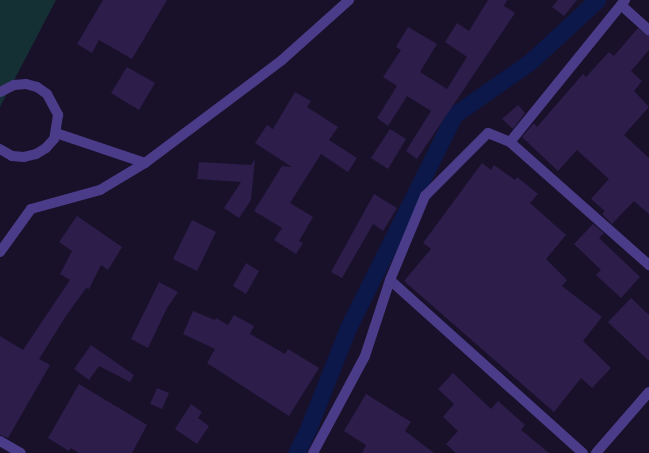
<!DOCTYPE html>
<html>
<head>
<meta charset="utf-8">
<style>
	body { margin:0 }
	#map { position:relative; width:649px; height:453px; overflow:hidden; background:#19112a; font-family:"Roboto Condensed",sans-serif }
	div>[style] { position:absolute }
	.green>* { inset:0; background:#143034 }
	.canal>* { height:17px; margin:-8.5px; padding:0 8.5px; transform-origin:8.5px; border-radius:8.5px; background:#0b1849 }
	.building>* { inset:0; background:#2d1d4b }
	.minor>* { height:10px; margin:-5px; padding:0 5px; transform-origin:5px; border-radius:5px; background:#4b3c89 }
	span { translate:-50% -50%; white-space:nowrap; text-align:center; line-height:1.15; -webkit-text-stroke:3px #19112a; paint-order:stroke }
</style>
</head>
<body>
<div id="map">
	<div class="green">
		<div style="clip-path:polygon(0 0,56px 0,0 107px)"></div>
	</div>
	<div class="canal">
		<div style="left:296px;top:453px;width:27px;rotate:-63deg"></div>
		<div style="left:308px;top:429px;width:109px;rotate:-68.4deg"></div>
		<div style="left:348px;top:328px;width:238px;rotate:-63.5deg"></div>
		<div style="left:454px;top:115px;width:94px;rotate:-35deg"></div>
		<div style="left:531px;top:61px;width:90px;rotate:-42.7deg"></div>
	</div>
	<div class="building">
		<div style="clip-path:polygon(103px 0,167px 0,132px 59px,99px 40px,92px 53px,77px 44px)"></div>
		<div style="clip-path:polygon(488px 0,507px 0,504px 6px,515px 13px,417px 159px,406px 151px,431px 111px,407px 96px,388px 126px,377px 118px,397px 86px,383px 77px,401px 50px,396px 47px,408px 27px,437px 44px,420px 72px,447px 89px,467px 57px,445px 42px,457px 23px,469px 31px)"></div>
		<div style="clip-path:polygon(558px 0,577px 0,564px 16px,552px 7px)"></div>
		<div style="clip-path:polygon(638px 28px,649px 36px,649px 50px,631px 71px,642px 81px,634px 91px,649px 107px,624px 135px,649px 158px,649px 214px,634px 201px,612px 224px,602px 214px,605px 211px,591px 199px,609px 179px,577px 150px,558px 171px,522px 137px,534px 123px,537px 127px,583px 74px,586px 77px,609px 52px,614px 56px)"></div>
		<div style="clip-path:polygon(127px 67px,155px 83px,139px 110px,111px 93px)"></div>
		<div style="clip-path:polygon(295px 92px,311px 101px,307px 107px,338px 127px,329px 140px,357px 158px,348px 172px,321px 154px,290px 203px,313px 217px,299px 241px,303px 243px,296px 254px,274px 240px,282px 228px,254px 211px,282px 166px,292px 167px,255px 143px,267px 125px,273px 129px)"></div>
		<div style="clip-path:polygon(518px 105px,525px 113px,513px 129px,502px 119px)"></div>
		<div style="clip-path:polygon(390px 129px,406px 139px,388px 169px,371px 158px)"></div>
		<div style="clip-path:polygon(255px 159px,251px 200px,239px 218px,224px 208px,241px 182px,197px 179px,199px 162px,251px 165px)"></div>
		<div style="clip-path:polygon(482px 163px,491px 170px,494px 165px,515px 180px,517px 177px,538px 194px,530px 203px,566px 235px,546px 259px,567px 280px,562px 286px,602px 317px,583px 341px,611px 368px,592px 388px,581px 378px,554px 412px,404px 281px,431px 249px,423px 243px)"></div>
		<div style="clip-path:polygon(374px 194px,397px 208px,383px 231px,373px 224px,342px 278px,331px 272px)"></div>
		<div style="clip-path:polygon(77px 216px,122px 247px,108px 270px,101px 265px,89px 289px,86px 288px,66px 316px,39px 359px,50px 365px,8px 438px,0 435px,0 336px,23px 350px,70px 280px,60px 274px,72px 251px,59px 242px)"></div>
		<div style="clip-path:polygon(192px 220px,216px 232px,197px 271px,173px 259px)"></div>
		<div style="clip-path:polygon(593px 224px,604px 233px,599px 238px,640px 277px,621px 298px,596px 275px,601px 270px,574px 244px)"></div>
		<div style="clip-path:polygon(246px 263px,259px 271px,246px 294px,233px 286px)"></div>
		<div style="clip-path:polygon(159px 282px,178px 292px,167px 308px,148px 348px,131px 339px)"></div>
		<div style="clip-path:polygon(631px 298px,649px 315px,649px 361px,608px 322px)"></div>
		<div style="clip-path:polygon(193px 311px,215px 320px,216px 318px,228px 325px,234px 315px,254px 326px,250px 334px,285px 354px,288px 349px,319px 368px,289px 416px,207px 363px,215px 349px,183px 334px)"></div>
		<div style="clip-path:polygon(91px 345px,134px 375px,130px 382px,99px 366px,89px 380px,74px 369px)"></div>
		<div style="clip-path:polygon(453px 373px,491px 409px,498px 401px,525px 425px,521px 430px,549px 453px,456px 453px,446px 444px,458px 431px,443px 417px,454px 404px,438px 389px)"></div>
		<div style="clip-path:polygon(79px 384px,147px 425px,132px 453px,79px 453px,71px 448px,69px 451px,48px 438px)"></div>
		<div style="clip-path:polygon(157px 388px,169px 393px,162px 409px,150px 404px)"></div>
		<div style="clip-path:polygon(366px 394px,411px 422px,405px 431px,434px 453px,362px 453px,366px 445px,344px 431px)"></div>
		<div style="clip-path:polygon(191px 404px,202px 412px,198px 418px,209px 426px,197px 444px,175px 429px)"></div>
	</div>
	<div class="minor">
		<div style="left:621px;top:5px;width:38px;rotate:42deg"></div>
		<div style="left:0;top:92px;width:16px;rotate:-27deg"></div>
		<div style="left:14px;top:85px;width:12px;rotate:-5deg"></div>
		<div style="left:26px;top:84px;width:11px;rotate:15deg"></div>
		<div style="left:37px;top:87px;width:12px;rotate:35deg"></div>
		<div style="left:47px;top:94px;width:24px;rotate:62deg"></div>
		<div style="left:58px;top:115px;width:24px;rotate:99deg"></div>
		<div style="left:54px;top:139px;width:12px;rotate:132deg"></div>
		<div style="left:46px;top:148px;width:12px;rotate:149deg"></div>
		<div style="left:36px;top:154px;width:12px;rotate:166deg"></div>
		<div style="left:24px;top:157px;width:12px;rotate:-175deg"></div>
		<div style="left:12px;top:156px;width:14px;rotate:-150deg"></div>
		<div style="left:56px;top:133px;width:94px;rotate:18.6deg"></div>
		<div style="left:145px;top:163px;width:171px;rotate:-36.9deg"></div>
		<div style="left:282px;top:60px;width:90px;rotate:-41.8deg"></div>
		<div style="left:510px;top:142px;width:183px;rotate:-51deg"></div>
		<div style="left:0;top:252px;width:53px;rotate:-54.2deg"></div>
		<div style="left:31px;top:209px;width:72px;rotate:-15.4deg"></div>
		<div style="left:100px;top:190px;width:52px;rotate:-31deg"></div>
		<div style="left:390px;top:280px;width:259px;rotate:41.9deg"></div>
		<div style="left:0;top:441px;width:24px;rotate:30deg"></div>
		<div style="left:313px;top:453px;width:110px;rotate:-61.8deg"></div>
		<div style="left:365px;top:356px;width:80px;rotate:-71.8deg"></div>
		<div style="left:390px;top:280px;width:91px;rotate:-67.4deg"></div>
		<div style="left:425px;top:196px;width:89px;rotate:-45deg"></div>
		<div style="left:488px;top:133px;width:24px;rotate:22deg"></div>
		<div style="left:510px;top:142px;width:186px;rotate:41.5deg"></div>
		<div style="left:596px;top:453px;width:81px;rotate:-49deg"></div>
	</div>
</div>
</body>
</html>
